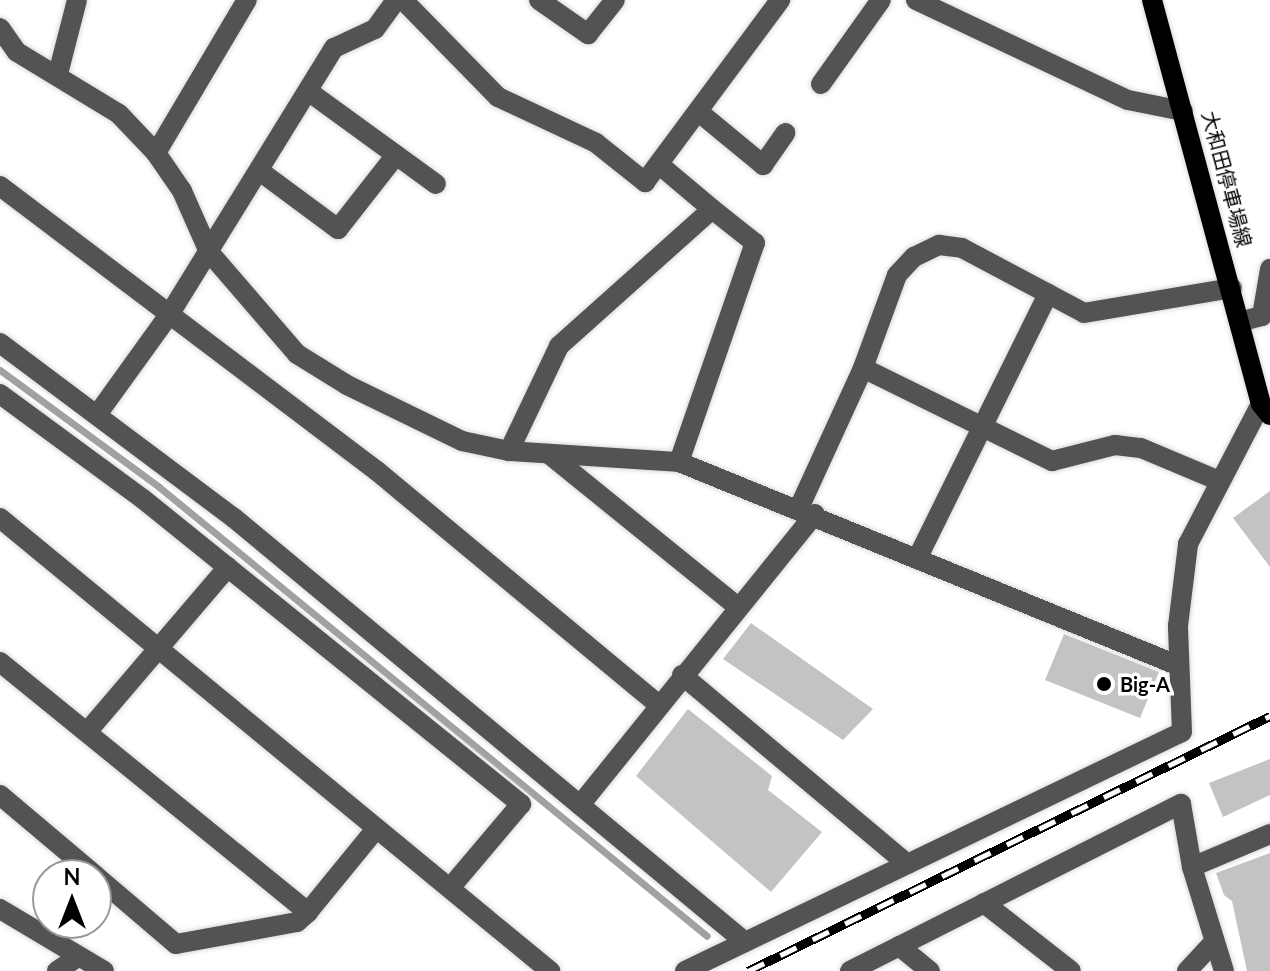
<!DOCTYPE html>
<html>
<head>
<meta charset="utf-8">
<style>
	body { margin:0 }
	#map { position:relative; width:1270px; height:971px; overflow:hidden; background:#fff; font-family:Lato,"Noto Sans JP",sans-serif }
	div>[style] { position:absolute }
	.stream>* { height:7px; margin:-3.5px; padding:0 3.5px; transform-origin:3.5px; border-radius:3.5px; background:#a1a1a1 }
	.building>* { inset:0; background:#c3c3c3 }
	.roads { filter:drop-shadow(0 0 2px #dbdbdb) drop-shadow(0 0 2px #dbdbdb) }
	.minor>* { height:20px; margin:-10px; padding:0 10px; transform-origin:10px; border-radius:10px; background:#535353 }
	.major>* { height:20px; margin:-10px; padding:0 10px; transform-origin:10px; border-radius:10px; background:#000 }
	.rail>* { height:9px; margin-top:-4.5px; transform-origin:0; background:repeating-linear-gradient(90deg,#fff 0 18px,#000 0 36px); box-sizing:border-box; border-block:2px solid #000 }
	.dots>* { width:22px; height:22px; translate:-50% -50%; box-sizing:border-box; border:4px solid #fff; border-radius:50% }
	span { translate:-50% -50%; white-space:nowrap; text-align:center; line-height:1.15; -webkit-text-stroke:7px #fff; paint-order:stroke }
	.street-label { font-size:20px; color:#000 }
	.poi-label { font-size:20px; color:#000; font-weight:700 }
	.left { translate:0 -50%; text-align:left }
	.north { position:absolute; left:32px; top:859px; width:80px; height:80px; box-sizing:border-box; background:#fff; border:2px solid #999; border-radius:50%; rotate:0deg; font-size:22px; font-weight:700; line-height:32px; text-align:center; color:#000 }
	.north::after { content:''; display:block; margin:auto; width:28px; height:36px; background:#000; clip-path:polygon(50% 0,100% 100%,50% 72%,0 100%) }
</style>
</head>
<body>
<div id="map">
	<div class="stream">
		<div style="left:0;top:370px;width:197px;rotate:36.3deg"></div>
		<div style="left:159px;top:487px;width:708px;rotate:39.33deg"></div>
	</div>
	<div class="building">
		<div style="clip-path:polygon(1270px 491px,1270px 567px,1233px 518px)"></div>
		<div style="clip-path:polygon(751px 623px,873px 709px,843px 740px,723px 659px)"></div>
		<div style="clip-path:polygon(1064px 634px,1159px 672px,1140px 718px,1045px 680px)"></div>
		<div style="clip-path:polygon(688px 709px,772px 776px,768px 790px,822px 832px,771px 892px,636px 776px)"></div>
		<div style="clip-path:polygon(1270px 759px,1270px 795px,1223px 817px,1209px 783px)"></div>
		<div style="clip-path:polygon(1270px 853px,1270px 971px,1247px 971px,1232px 901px,1224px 895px,1216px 873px)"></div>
	</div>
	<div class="roads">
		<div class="minor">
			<div style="left:403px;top:0;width:136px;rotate:45.6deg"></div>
			<div style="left:498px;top:97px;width:108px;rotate:25.1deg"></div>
			<div style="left:596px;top:143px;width:63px;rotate:38.5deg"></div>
			<div style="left:645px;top:182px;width:227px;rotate:-53.4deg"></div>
			<div style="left:539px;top:0;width:60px;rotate:34.8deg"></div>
			<div style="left:588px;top:34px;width:43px;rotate:-51.5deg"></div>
			<div style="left:916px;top:0;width:234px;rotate:25.3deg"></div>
			<div style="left:1128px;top:100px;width:56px;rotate:11.3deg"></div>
			<div style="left:0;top:28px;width:29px;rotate:55deg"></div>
			<div style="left:17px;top:52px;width:119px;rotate:31.3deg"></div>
			<div style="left:119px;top:114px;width:54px;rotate:46.5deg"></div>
			<div style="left:156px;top:153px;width:46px;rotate:55.6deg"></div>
			<div style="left:182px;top:191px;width:67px;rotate:66.1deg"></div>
			<div style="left:209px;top:252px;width:135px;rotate:49.2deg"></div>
			<div style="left:297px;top:354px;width:59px;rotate:31.8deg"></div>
			<div style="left:347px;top:385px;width:128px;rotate:26deg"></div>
			<div style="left:462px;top:441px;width:48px;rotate:12deg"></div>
			<div style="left:509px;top:451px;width:170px;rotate:3.7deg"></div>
			<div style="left:679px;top:462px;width:538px;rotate:22.18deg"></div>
			<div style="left:58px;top:74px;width:76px;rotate:-75.6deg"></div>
			<div style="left:821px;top:84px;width:103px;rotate:-54.5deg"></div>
			<div style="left:308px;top:91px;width:158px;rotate:36deg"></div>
			<div style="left:700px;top:113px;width:82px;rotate:39.5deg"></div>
			<div style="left:763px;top:165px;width:39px;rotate:-55deg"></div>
			<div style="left:156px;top:153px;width:178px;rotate:-59.3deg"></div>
			<div style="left:261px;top:172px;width:96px;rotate:36.5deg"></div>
			<div style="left:338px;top:229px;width:94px;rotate:-51.9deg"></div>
			<div style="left:0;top:186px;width:473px;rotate:37.1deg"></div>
			<div style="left:377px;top:471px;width:365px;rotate:39.7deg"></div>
			<div style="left:1239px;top:322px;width:24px;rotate:-15deg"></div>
			<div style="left:1262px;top:316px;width:48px;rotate:-80.3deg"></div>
			<div style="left:0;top:343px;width:292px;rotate:36.8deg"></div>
			<div style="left:234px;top:518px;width:664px;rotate:39.68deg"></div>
			<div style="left:863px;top:368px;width:211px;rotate:26.2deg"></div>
			<div style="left:1052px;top:461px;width:65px;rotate:-14.3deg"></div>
			<div style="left:1115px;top:445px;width:26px;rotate:7deg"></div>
			<div style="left:1141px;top:448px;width:82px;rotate:22.8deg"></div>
			<div style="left:0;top:394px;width:177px;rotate:36.3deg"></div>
			<div style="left:143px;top:499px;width:486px;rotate:38.9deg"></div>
			<div style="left:521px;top:804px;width:110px;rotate:130.2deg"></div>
			<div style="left:99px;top:412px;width:120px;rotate:-54.2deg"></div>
			<div style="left:169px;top:315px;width:314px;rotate:-58.3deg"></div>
			<div style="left:334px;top:48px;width:45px;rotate:-24.9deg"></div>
			<div style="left:375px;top:29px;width:36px;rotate:-54deg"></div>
			<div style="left:509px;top:451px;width:116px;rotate:-64.5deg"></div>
			<div style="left:559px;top:346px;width:205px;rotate:-41.8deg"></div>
			<div style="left:712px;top:209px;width:67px;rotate:-139.9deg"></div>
			<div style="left:549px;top:454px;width:243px;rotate:39deg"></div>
			<div style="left:679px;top:462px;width:232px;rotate:-70.9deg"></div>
			<div style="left:755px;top:243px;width:55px;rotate:-141.7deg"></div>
			<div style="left:799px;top:508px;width:154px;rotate:-65.4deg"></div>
			<div style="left:863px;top:368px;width:99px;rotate:-69.9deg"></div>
			<div style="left:897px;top:275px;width:25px;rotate:-47deg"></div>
			<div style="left:914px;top:257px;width:28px;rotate:-26deg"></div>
			<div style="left:939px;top:245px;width:23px;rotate:7deg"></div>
			<div style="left:962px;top:248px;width:138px;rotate:28deg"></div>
			<div style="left:1084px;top:313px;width:150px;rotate:-9.6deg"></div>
			<div style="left:0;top:518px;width:713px;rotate:39.48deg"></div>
			<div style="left:917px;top:559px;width:296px;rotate:-63.7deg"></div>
			<div style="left:0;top:662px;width:397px;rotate:39.1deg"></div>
			<div style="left:308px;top:912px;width:107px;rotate:-50.7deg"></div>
			<div style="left:682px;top:675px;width:294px;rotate:40deg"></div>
			<div style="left:87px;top:732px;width:217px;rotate:-49.5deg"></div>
			<div style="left:0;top:795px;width:124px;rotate:40.1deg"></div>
			<div style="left:580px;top:805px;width:374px;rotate:-51.1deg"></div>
			<div style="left:1192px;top:867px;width:85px;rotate:-22.9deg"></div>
			<div style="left:96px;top:876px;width:105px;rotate:40.4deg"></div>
			<div style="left:176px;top:944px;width:123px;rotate:-10.3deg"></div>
			<div style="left:297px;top:922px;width:15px;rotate:-42deg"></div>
			<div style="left:984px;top:903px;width:110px;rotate:38deg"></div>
			<div style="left:0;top:909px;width:121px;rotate:30.8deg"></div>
			<div style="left:899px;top:946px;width:40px;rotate:39deg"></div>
			<div style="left:57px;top:971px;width:25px;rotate:-34deg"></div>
			<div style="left:685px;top:971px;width:551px;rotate:-25.68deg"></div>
			<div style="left:1182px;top:732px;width:106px;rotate:-92.2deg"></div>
			<div style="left:1178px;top:626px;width:83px;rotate:-83deg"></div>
			<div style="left:1188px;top:544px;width:158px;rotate:-62.5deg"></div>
			<div style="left:850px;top:971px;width:371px;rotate:-26.8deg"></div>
			<div style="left:1181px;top:804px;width:64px;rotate:80.1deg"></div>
			<div style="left:1192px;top:867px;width:109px;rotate:72.9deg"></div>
			<div style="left:1187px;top:971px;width:37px;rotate:-47deg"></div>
		</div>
		<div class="major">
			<div style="left:1152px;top:0;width:418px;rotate:74.9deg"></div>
			<div style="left:1261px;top:404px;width:14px;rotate:51deg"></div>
		</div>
	</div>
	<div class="rail">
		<div style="left:748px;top:971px;width:581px;rotate:-26.04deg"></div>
	</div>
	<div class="dots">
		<div style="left:1104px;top:684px;background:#000"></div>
	</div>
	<div class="street-label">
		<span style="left:1227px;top:179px;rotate:75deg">大和田停車場線</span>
	</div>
	<div class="poi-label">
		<span class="left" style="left:1120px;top:684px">Big-A</span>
	</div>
	<div class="north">N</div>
</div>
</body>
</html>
